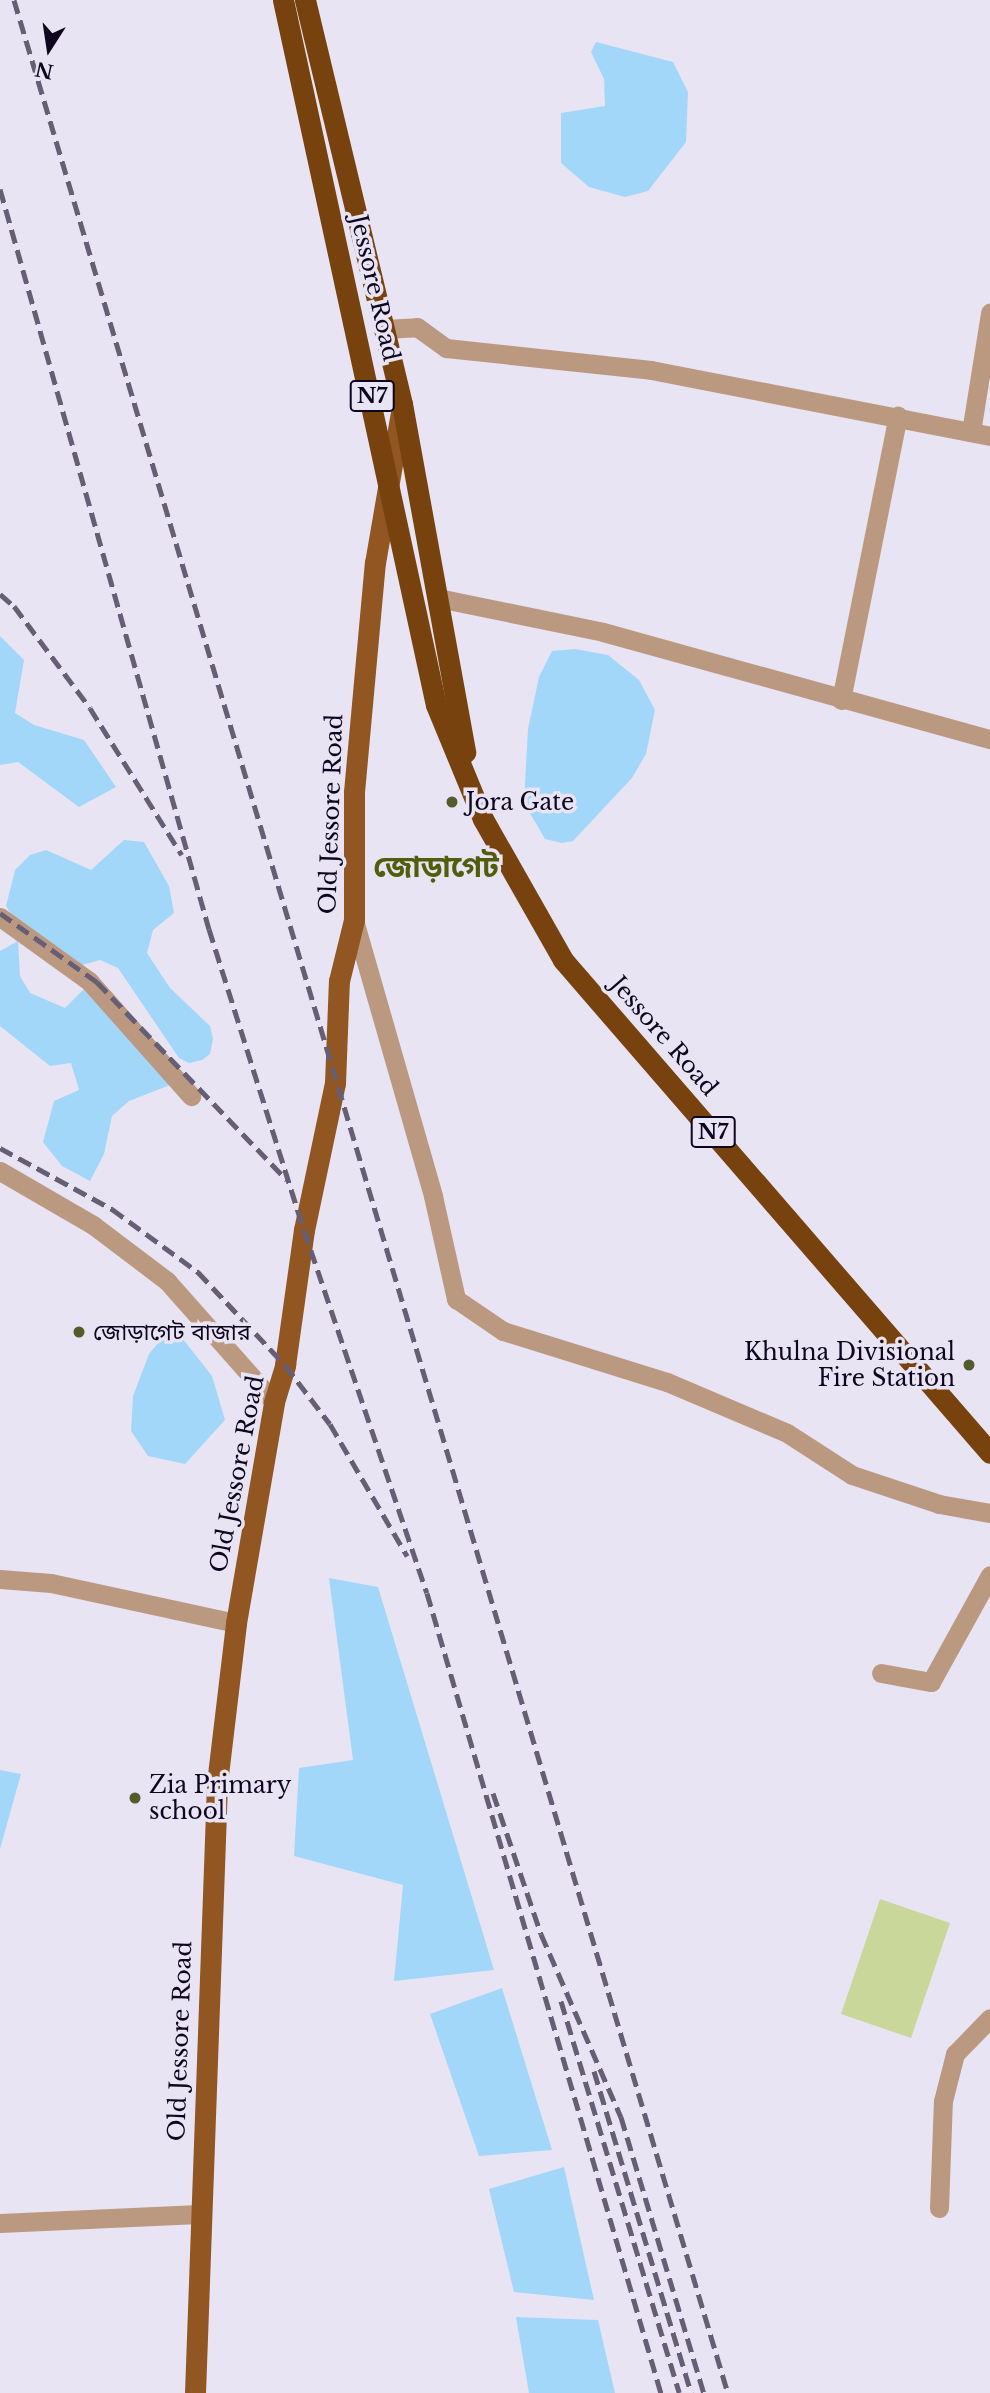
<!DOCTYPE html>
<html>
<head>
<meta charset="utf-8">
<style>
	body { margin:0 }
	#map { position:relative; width:990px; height:2393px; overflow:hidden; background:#e8e4f4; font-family:"Libre Baskerville","Noto Sans Bengali",serif }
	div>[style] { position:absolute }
	.green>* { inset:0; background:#cad79a }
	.water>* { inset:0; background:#a3d7f9 }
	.minor>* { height:19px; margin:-9.5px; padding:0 9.5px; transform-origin:9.5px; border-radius:9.5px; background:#bb9980 }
	.major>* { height:21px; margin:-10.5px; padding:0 10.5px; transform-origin:10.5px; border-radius:10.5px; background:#915622 }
	.highway>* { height:21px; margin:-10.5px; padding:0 10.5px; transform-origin:10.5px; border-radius:10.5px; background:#78420f }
	.rail>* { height:5px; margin-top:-2.5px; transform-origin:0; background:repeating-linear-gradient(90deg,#655e74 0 14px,transparent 0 21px) }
	.dots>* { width:19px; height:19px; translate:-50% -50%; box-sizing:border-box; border:4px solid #e8e4f4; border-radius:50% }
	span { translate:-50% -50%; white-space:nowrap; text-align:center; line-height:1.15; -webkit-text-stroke:7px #e8e4f4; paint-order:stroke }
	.shield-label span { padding:2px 5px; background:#e8e4f4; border:2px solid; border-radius:5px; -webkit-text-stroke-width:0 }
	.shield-label { font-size:21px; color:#0e051e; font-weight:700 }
	.street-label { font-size:23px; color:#0e051e }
	.poi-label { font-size:23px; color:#0e051e }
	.left { translate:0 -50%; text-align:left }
	.right { translate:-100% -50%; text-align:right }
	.district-label { font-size:30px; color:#525d0b; font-weight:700 }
	.north { position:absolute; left:14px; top:14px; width:70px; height:70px; -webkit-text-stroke:5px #e8e4f4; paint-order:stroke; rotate:192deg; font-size:19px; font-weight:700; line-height:28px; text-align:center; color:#0e051e }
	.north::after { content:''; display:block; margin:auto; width:24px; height:32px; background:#0e051e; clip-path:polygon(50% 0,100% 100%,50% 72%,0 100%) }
</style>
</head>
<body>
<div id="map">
	<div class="green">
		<div style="clip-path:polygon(880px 1899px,950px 1923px,911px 2038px,841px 2014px)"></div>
	</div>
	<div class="water">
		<div style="clip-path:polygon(596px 42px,673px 62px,688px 92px,686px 142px,648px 191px,625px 197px,589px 187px,561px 163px,561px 113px,605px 106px,604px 79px,591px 52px)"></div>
		<div style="clip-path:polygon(0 636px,24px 660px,15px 713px,34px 725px,84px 740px,116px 787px,79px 807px,18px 762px,0 765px)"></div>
		<div style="clip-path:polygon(575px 649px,608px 655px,639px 680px,655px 710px,646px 754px,632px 778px,573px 841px,562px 843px,545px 839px,524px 803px,528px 729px,539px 677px,552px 651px)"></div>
		<div style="clip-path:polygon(124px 840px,144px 842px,169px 886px,174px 913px,153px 930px,147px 953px,170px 988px,210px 1026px,213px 1039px,210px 1054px,202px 1060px,189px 1063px,179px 1058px,118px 968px,100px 960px,78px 966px,13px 917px,6px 906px,15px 870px,30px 855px,46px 850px,91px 870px)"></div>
		<div style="clip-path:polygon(18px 941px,20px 976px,30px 993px,65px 1008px,85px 988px,170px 1085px,129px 1101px,112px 1116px,104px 1154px,90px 1181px,62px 1166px,43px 1142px,54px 1101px,79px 1090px,71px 1063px,50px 1066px,0 1026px,0 951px)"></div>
		<div style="clip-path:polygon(167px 1332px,179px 1334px,212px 1376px,225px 1420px,185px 1464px,148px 1456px,131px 1431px,133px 1396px,149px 1354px)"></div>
		<div style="clip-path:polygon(329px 1578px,378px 1587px,494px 1970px,394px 1981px,403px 1885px,294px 1856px,299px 1768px,353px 1760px)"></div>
		<div style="clip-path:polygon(0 1770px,21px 1774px,0 1849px)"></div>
		<div style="clip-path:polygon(502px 1988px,552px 2150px,479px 2156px,430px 2014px)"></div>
		<div style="clip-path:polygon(564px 2167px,594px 2300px,514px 2292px,489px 2189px)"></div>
		<div style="clip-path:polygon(516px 2317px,598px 2320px,615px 2393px,529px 2393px)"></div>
	</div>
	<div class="minor">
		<div style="left:384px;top:329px;width:33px;rotate:-3deg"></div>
		<div style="left:417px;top:327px;width:36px;rotate:36deg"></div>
		<div style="left:446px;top:348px;width:206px;rotate:6.1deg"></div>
		<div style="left:651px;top:370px;width:345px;rotate:11deg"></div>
		<div style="left:971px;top:432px;width:121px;rotate:-80.9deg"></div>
		<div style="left:438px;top:598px;width:168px;rotate:11.6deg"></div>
		<div style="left:603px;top:632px;width:402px;rotate:15.5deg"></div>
		<div style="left:841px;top:700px;width:290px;rotate:-78.7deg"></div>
		<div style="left:0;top:917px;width:110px;rotate:35.7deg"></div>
		<div style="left:89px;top:981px;width:154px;rotate:48.4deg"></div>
		<div style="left:354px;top:920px;width:287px;rotate:74deg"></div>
		<div style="left:433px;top:1196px;width:106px;rotate:77.4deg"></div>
		<div style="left:456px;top:1299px;width:57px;rotate:34.2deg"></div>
		<div style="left:503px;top:1331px;width:172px;rotate:17.3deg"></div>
		<div style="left:667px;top:1382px;width:130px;rotate:23deg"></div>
		<div style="left:787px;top:1433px;width:77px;rotate:32.9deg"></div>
		<div style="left:852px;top:1475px;width:92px;rotate:18.4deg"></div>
		<div style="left:939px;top:1504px;width:52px;rotate:10deg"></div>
		<div style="left:0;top:1171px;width:108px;rotate:30.1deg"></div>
		<div style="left:93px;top:1225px;width:93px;rotate:37.1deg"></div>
		<div style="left:167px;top:1281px;width:162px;rotate:48.5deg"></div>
		<div style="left:0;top:1579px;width:51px;rotate:4.5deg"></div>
		<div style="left:51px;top:1583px;width:189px;rotate:12.2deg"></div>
		<div style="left:881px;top:1673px;width:51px;rotate:10.2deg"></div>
		<div style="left:931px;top:1682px;width:122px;rotate:-61.1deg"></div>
		<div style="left:939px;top:2208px;width:107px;rotate:-87.9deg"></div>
		<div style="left:943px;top:2101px;width:49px;rotate:-75.7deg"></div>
		<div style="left:955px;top:2054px;width:50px;rotate:-45.8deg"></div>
		<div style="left:0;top:2223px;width:199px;rotate:-2.6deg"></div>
	</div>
	<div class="major">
		<div style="left:195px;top:2393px;width:610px;rotate:-87.93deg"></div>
		<div style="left:217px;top:1783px;width:161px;rotate:-83.2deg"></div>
		<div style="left:236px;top:1623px;width:224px;rotate:-80.2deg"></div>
		<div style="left:274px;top:1402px;width:39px;rotate:-73deg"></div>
		<div style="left:285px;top:1365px;width:136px;rotate:-82deg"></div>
		<div style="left:304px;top:1230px;width:150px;rotate:-78.1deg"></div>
		<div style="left:335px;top:1083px;width:102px;rotate:-87.8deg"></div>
		<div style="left:339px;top:981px;width:63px;rotate:-76.2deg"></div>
		<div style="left:354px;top:920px;width:128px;rotate:-90deg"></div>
		<div style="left:354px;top:792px;width:230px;rotate:-84.8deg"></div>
		<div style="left:375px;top:563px;width:159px;rotate:-80.2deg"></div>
	</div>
	<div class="highway">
		<div style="left:283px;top:0;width:721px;rotate:77.76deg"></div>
		<div style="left:436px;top:705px;width:123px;rotate:67.6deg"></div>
		<div style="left:483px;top:819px;width:162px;rotate:60.4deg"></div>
		<div style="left:563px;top:960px;width:652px;rotate:49.1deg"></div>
		<div style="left:305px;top:0;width:415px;rotate:76.5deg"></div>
		<div style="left:402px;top:404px;width:354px;rotate:79.7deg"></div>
	</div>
	<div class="rail">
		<div style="left:14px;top:0;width:2497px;rotate:73.39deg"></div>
		<div style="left:0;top:189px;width:769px;rotate:74.23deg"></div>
		<div style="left:209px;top:929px;width:316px;rotate:72.5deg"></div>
		<div style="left:304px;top:1230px;width:383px;rotate:71.3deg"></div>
		<div style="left:427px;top:1593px;width:834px;rotate:73.7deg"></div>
		<div style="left:0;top:594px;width:18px;rotate:41deg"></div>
		<div style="left:14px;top:606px;width:127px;rotate:53.3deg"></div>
		<div style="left:90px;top:708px;width:173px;rotate:58deg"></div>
		<div style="left:0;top:913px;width:119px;rotate:35.4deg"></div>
		<div style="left:97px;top:982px;width:274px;rotate:46.2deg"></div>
		<div style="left:0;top:1148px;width:128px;rotate:28.6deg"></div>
		<div style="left:112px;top:1209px;width:107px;rotate:36.2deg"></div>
		<div style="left:198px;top:1272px;width:127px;rotate:46.9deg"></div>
		<div style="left:285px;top:1365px;width:74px;rotate:52.7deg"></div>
		<div style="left:330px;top:1424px;width:153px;rotate:59.7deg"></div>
		<div style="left:493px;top:1793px;width:149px;rotate:71.2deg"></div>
		<div style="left:541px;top:1934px;width:200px;rotate:66.4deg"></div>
		<div style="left:621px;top:2117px;width:288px;rotate:73.3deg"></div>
		<div style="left:561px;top:2001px;width:409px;rotate:73.2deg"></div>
		<div style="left:594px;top:2071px;width:336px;rotate:73.2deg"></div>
	</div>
	<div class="dots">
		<div style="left:452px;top:802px;background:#525b2a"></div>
		<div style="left:79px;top:1332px;background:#525b2a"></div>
		<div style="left:969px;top:1365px;background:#525b2a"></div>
		<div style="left:135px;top:1798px;background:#525b2a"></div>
	</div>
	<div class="shield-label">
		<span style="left:372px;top:396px">N7</span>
		<span style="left:713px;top:1132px">N7</span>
	</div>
	<div class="street-label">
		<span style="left:375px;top:288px;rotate:77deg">Jessore Road</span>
		<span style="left:331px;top:814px;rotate:-88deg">Old Jessore Road</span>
		<span style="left:664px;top:1036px;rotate:49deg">Jessore Road</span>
		<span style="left:237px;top:1474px;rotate:-79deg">Old Jessore Road</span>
		<span style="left:180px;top:2041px;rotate:-88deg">Old Jessore Road</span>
	</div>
	<div class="poi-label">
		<span class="left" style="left:466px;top:802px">Jora Gate</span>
		<span class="left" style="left:93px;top:1332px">জোড়াগেট বাজার</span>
		<span class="right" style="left:955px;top:1365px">Khulna Divisional<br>Fire Station</span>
		<span class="left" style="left:149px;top:1798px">Zia Primary<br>school</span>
	</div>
	<div class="district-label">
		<span style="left:436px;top:867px">জোড়াগেট</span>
	</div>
	<div class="north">N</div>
</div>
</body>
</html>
